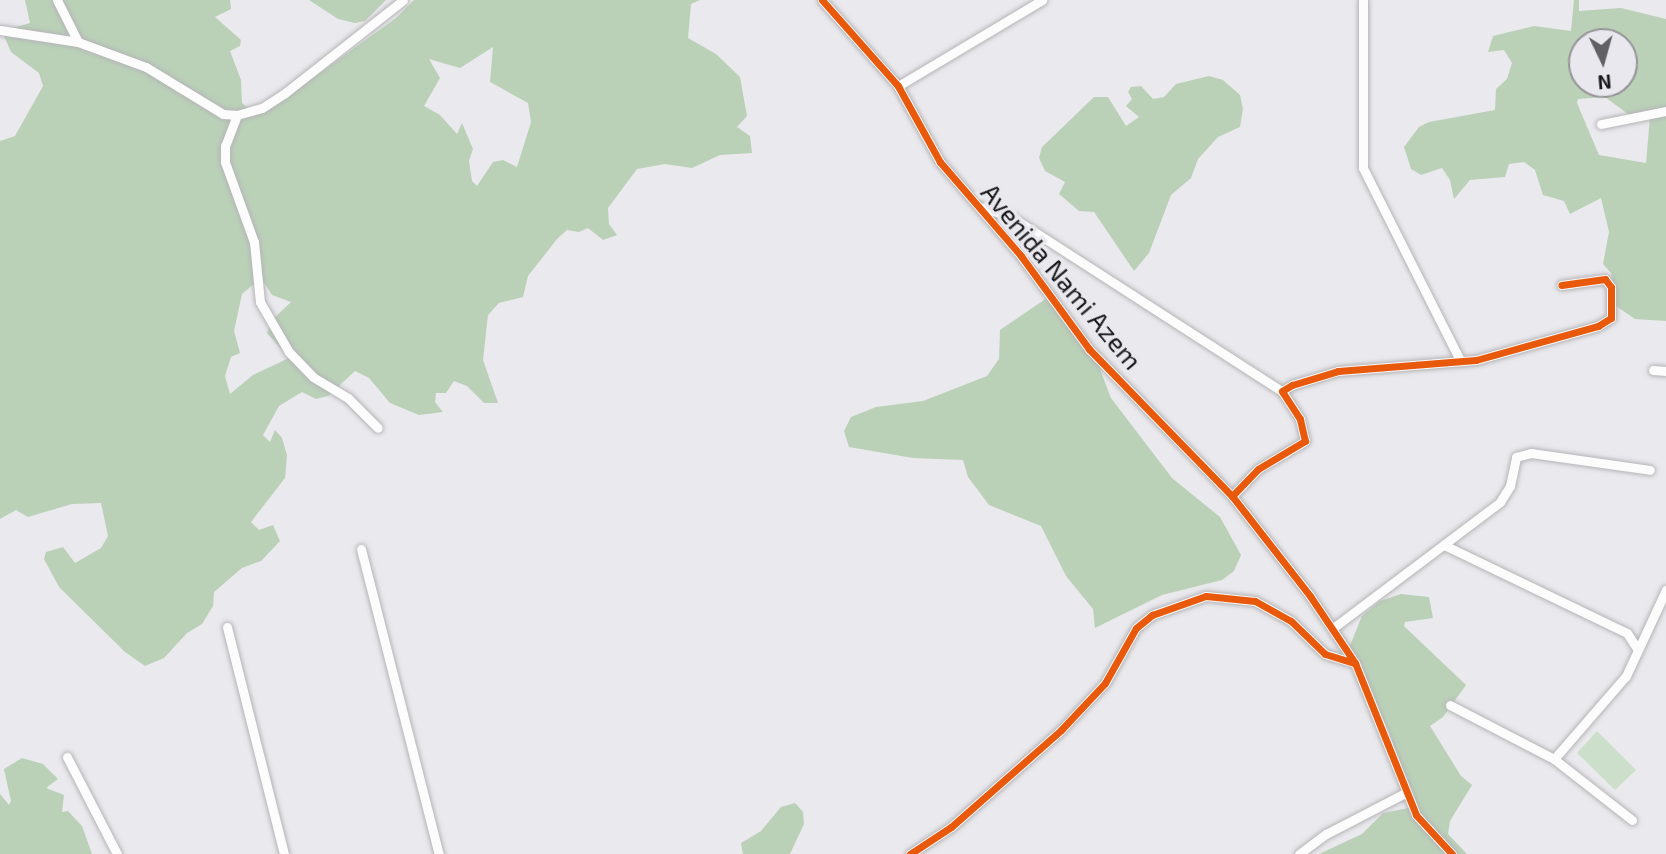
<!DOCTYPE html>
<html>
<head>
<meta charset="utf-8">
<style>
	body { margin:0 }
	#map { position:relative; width:1666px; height:854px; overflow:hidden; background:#eae9ed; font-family:"Exo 2",sans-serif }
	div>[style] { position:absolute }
	.green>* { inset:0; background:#ccdfca }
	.forest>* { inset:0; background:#bad1b8 }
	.roads { filter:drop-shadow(0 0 2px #b5b4b7) drop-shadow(0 0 2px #b5b4b7) }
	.minor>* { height:9px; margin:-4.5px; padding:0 4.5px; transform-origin:4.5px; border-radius:4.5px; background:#fcfcfc }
	.cycleway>* { height:7px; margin:-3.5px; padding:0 3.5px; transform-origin:3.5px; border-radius:3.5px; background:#e8590c }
	span { translate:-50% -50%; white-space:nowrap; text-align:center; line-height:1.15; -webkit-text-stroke:7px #e9e8ee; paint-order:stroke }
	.street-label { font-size:26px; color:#171618 }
	.north { position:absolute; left:1568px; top:28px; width:70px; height:70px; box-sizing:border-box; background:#e9e8ee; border:2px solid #959498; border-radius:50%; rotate:175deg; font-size:19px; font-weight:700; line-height:28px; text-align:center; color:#171618 }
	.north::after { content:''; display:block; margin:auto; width:24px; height:32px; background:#616063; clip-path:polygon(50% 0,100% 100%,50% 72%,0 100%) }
</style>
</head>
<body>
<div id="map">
	<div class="green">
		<div style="clip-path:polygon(1597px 731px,1636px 770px,1615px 790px,1577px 753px)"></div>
	</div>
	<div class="forest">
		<div style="clip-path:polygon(evenodd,25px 0,230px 0,231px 9px,215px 17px,241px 40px,240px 46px,230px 51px,241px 80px,242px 103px,251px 111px,266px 112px,396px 18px,414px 0,700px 0,691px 4px,688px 38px,716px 54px,740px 77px,747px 116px,737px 127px,750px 136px,752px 153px,720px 155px,692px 168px,665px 164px,637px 169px,608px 208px,609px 224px,617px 235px,603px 240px,588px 228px,579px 232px,567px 230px,557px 239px,528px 276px,523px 297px,499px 303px,488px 315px,483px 360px,498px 403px,484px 403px,467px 386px,454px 381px,446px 393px,436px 393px,435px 402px,443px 412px,419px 415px,390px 403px,369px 378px,355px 371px,328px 396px,316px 399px,302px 392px,279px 406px,263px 435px,270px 442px,275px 430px,282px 438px,287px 455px,285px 478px,251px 522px,259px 530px,273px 525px,280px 541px,261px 561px,242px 568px,214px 592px,213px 606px,202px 624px,187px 633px,164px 658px,145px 666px,125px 652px,59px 587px,44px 559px,46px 552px,63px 547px,75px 563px,101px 548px,108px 536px,101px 503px,72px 504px,28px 517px,16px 510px,0 519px,0 141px,15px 136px,43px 86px,39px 73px,11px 52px,4px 36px,9px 29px,30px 23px,25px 0,493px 47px,490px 82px,528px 103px,531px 122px,517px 167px,503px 160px,493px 162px,477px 186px,472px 181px,469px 161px,473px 149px,462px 123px,457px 134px,440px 115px,424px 106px,440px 78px,429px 59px,460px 68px,493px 47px,25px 0,261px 278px,272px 295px,291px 302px,272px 320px,267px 333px,289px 358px,253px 375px,230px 394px,225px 376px,231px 357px,240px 353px,234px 331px,242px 294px,261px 278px)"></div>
		<div style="clip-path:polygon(309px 0,386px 0,365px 21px,355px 23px,338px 19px)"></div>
		<div style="clip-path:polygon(evenodd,1574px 0,1579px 0,1579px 11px,1621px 8px,1666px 19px,1666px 321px,1635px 319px,1616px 306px,1611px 273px,1603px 264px,1609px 232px,1601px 198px,1570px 214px,1564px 201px,1543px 195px,1535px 170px,1524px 162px,1509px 164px,1505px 177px,1470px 180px,1454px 199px,1450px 180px,1442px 168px,1421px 175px,1411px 169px,1404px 147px,1419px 127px,1429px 122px,1495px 110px,1496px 89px,1507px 79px,1512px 63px,1504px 50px,1488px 52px,1493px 36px,1534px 26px,1571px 31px,1574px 0,1582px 42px,1624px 42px,1624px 84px,1582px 84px,1582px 42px,1574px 0,1605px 97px,1628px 114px,1650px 117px,1646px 163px,1599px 155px,1577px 103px,1578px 99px,1605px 97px)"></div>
		<div style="clip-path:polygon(1209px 76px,1223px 80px,1240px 95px,1243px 109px,1240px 127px,1218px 137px,1198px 159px,1191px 178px,1171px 195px,1149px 253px,1134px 271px,1094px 212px,1079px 211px,1059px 194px,1065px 182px,1045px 171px,1039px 158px,1042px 147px,1094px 97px,1108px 97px,1126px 126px,1139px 117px,1126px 106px,1132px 99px,1128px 92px,1131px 87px,1141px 86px,1153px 99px,1164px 97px,1176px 84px)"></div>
		<div style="clip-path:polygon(1047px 298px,1080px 339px,1100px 352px,1101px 372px,1111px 398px,1172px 478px,1220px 517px,1241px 555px,1234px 571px,1222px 580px,1162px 595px,1095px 628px,1093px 609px,1066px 576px,1041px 526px,989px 505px,968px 477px,963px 460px,913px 458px,849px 447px,844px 431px,851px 417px,876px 407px,923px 401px,987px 376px,999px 359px,1000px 330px)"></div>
		<div style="clip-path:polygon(1401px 594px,1429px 597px,1433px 618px,1405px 622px,1404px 626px,1466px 685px,1443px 717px,1430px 726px,1461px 776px,1472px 785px,1450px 821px,1448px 834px,1467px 854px,1319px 854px,1362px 834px,1383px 813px,1414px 807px,1389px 731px,1349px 648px,1362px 616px,1380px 601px)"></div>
		<div style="clip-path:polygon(22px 758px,43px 764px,58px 779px,46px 788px,64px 795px,62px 812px,68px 811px,82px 826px,92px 854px,0 854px,0 794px,9px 805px,11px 801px,4px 769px)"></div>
		<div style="clip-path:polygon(795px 803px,803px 812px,804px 824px,790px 854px,743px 854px,741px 843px,761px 831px,781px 807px)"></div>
	</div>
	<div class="roads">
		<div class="minor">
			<div style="left:57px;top:0;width:47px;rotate:63.4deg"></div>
			<div style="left:822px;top:0;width:115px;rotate:48.5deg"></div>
			<div style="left:898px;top:86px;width:87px;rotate:61.1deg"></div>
			<div style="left:940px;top:162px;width:124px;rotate:49.2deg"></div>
			<div style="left:1021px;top:256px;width:115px;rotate:53.8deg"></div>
			<div style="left:1089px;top:349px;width:205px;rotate:45.8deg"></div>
			<div style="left:1232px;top:496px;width:127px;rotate:52deg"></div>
			<div style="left:1310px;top:596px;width:81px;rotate:56.1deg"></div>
			<div style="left:1355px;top:663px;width:164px;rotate:68.1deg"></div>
			<div style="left:1416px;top:815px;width:53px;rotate:47.3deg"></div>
			<div style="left:1363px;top:0;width:168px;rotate:90deg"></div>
			<div style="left:1363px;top:168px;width:215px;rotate:63.2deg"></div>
			<div style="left:0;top:30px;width:79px;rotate:8.7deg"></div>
			<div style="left:78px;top:42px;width:72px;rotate:20.2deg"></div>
			<div style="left:146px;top:67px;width:90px;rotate:31.4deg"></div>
			<div style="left:223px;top:114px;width:14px;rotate:4deg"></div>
			<div style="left:237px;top:115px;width:26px;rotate:-16deg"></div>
			<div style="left:262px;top:108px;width:27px;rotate:-33deg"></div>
			<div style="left:285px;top:93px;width:150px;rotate:-38.2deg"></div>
			<div style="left:898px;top:86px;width:168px;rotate:-30.8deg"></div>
			<div style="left:237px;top:115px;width:33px;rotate:111deg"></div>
			<div style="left:225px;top:146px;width:16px;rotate:90deg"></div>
			<div style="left:225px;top:162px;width:85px;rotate:70.1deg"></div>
			<div style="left:254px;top:242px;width:60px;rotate:84.3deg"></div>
			<div style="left:260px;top:302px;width:58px;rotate:59.9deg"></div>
			<div style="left:289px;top:352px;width:35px;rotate:46deg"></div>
			<div style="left:313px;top:377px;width:41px;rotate:31deg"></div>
			<div style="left:348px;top:398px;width:42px;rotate:45deg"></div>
			<div style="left:1601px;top:124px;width:66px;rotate:-11.3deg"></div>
			<div style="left:980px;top:207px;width:31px;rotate:17deg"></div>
			<div style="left:1010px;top:216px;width:323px;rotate:32.8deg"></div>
			<div style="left:1653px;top:370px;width:13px;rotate:4deg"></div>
			<div style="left:1232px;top:496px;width:37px;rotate:-46deg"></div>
			<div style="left:1258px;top:469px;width:55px;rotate:-30.8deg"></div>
			<div style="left:1305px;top:441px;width:23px;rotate:-103deg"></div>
			<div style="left:1300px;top:419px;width:33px;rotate:-123deg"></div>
			<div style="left:1282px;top:391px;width:12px;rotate:-31deg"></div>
			<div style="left:1292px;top:385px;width:48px;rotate:-16.9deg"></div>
			<div style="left:1338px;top:371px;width:138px;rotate:-4.6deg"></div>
			<div style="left:1476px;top:360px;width:127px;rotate:-15.6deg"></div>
			<div style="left:1598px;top:326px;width:15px;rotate:-32deg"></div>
			<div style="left:1611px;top:318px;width:31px;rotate:-90deg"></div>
			<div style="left:1611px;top:287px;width:10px;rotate:-127deg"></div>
			<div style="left:1605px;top:279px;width:44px;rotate:172.2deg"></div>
			<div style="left:1444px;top:545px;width:203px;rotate:25.7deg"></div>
			<div style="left:1627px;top:633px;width:17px;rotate:57deg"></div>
			<div style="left:361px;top:549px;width:315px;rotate:75.7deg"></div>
			<div style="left:227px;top:627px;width:234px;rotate:75.9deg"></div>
			<div style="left:1333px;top:628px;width:209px;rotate:-37deg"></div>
			<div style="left:1500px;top:502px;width:19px;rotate:-58deg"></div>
			<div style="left:1510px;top:486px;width:30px;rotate:-78deg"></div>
			<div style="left:1516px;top:457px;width:16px;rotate:-15deg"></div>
			<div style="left:1531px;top:453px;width:120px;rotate:8.1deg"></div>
			<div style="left:1450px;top:705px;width:117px;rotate:27.4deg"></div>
			<div style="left:1554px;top:759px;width:99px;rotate:38deg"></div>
			<div style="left:67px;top:757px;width:109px;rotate:62.7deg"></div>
			<div style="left:1554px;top:759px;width:110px;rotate:-49.1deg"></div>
			<div style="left:1626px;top:676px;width:95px;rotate:-65.1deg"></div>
			<div style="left:910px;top:854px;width:49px;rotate:-33.4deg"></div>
			<div style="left:951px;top:827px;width:147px;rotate:-41.4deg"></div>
			<div style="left:1061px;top:730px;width:64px;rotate:-46.9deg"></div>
			<div style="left:1105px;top:683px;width:63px;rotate:-60.6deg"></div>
			<div style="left:1136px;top:628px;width:21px;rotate:-39deg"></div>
			<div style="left:1152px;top:615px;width:57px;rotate:-19.4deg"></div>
			<div style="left:1206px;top:596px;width:49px;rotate:5.8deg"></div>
			<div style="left:1255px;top:601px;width:41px;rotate:29.1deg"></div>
			<div style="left:1291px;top:621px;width:47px;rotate:44.1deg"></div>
			<div style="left:1325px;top:654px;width:31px;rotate:17deg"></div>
			<div style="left:1299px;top:854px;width:34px;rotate:-37deg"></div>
			<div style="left:1326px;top:834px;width:89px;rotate:-27.4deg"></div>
		</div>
	</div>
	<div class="cycleway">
		<div style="left:822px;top:0;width:115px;rotate:48.5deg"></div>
		<div style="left:898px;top:86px;width:87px;rotate:61.1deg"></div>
		<div style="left:940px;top:162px;width:124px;rotate:49.2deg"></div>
		<div style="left:1021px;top:256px;width:115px;rotate:53.8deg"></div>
		<div style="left:1089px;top:349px;width:205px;rotate:45.8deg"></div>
		<div style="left:1232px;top:496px;width:127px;rotate:52deg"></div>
		<div style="left:1310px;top:596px;width:81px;rotate:56.1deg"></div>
		<div style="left:1355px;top:663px;width:164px;rotate:68.1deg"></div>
		<div style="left:1416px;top:815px;width:53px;rotate:47.3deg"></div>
		<div style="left:1232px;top:496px;width:37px;rotate:-46deg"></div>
		<div style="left:1258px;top:469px;width:55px;rotate:-30.8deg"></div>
		<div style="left:1305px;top:441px;width:23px;rotate:-103deg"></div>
		<div style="left:1300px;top:419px;width:33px;rotate:-123deg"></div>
		<div style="left:1282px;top:391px;width:12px;rotate:-31deg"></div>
		<div style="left:1292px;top:385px;width:48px;rotate:-16.9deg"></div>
		<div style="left:1338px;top:371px;width:138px;rotate:-4.6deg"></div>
		<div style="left:1476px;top:360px;width:127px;rotate:-15.6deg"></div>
		<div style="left:1598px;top:326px;width:15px;rotate:-32deg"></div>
		<div style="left:1611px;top:318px;width:31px;rotate:-90deg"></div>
		<div style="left:1611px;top:287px;width:10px;rotate:-127deg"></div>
		<div style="left:1605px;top:279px;width:44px;rotate:172.2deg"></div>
		<div style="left:910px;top:854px;width:49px;rotate:-33.4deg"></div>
		<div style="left:951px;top:827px;width:147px;rotate:-41.4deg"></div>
		<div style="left:1061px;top:730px;width:64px;rotate:-46.9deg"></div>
		<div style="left:1105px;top:683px;width:63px;rotate:-60.6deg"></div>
		<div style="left:1136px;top:628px;width:21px;rotate:-39deg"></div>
		<div style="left:1152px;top:615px;width:57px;rotate:-19.4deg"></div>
		<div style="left:1206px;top:596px;width:49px;rotate:5.8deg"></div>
		<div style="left:1255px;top:601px;width:41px;rotate:29.1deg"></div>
		<div style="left:1291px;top:621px;width:47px;rotate:44.1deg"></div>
		<div style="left:1325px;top:654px;width:31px;rotate:17deg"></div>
	</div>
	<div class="street-label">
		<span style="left:1062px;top:276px;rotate:50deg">Avenida Nami Azem</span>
	</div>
	<div class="north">N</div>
</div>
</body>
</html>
